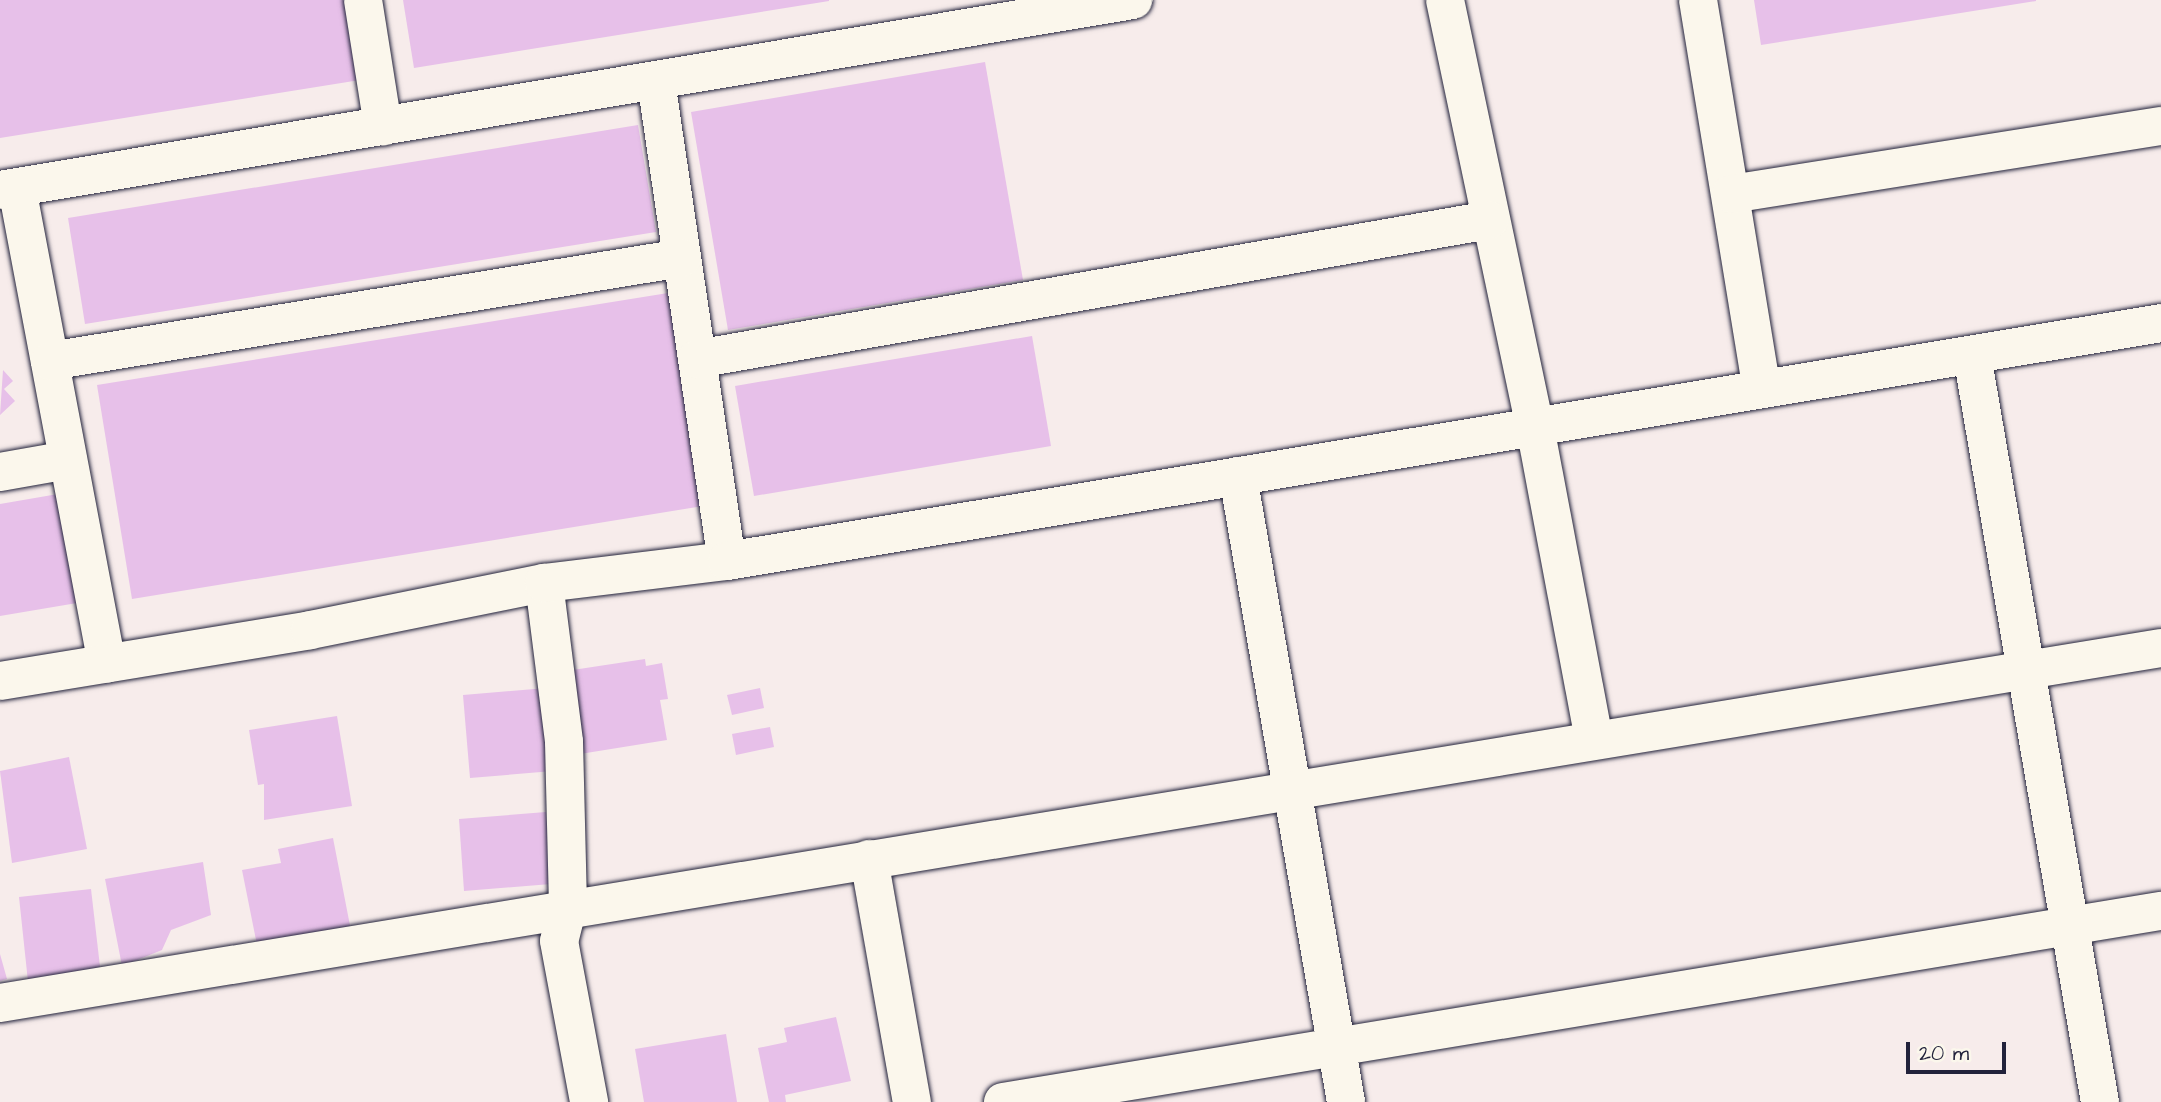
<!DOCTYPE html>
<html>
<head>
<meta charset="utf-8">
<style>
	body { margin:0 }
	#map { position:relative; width:2161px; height:1102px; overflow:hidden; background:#f7eceb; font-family:"Architects Daughter",sans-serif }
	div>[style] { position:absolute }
	.building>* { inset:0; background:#e7c0e9 }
	.roads { filter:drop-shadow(0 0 2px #22223b) drop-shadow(0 0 2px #22223b) }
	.minor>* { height:38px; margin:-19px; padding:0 19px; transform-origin:19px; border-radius:19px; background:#fbf7ec }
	span { translate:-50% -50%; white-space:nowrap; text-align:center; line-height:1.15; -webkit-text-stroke:5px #fbf7ec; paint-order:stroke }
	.scale { position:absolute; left:1906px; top:1042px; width:100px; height:32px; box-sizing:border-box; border:4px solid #22223b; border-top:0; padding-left:9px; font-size:21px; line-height:24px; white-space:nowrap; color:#22223b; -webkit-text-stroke:5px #fbf7ec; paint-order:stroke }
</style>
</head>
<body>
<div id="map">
	<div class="building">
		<div style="clip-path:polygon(0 0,347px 0,360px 80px,0 138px)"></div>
		<div style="clip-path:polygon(403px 0,829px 0,829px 1px,414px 68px)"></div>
		<div style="clip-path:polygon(1754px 0,2036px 0,2036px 1px,1761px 45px)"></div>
		<div style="clip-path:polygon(985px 62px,1023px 280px,728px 330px,691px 112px)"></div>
		<div style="clip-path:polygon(638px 125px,656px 232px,85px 324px,68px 218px)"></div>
		<div style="clip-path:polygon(668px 293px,703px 506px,132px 599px,97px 385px)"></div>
		<div style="clip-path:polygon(1032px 336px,1051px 446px,754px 496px,735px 386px)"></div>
		<div style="clip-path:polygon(3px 370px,13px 381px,4px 389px,15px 401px,0 415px)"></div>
		<div style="clip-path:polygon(58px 494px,77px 603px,0 616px,0 504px)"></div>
		<div style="clip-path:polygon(645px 659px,646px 666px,662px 663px,668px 699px,660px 700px,667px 740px,580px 754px,566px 671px)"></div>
		<div style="clip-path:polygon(546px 688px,553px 771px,470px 778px,463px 695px)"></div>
		<div style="clip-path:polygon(760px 688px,764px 708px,732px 715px,727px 695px)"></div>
		<div style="clip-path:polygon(337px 716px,352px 806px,264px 820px,264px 784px,258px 785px,249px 730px)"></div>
		<div style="clip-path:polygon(770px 727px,774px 747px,736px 755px,732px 734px)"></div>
		<div style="clip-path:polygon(69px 757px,87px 849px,12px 863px,0 771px)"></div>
		<div style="clip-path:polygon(546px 812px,551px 884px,464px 891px,459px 819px)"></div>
		<div style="clip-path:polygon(333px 838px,353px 941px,260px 960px,242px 870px,281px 863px,278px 849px)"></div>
		<div style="clip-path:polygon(203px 862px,211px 915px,171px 930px,162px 950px,122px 966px,105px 879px)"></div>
		<div style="clip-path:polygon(91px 889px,102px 984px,29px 991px,19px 897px)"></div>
		<div style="clip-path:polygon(0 954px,7px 979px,0 981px)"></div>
		<div style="clip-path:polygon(836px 1017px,851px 1081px,785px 1095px,786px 1102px,769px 1102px,758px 1048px,787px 1042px,784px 1028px)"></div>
		<div style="clip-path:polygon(726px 1034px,737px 1102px,644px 1102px,635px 1049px)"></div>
	</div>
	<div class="roads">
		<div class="minor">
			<div style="left:363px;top:0;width:128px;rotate:81deg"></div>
			<div style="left:1445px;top:0;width:436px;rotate:78.1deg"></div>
			<div style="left:1535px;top:427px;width:318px;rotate:79.3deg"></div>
			<div style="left:1698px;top:0;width:394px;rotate:80.7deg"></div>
			<div style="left:656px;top:81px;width:485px;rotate:81.6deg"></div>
			<div style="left:17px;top:188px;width:484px;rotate:79.3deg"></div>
			<div style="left:0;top:190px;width:1149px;rotate:-9.52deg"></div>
			<div style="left:1731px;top:194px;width:435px;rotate:-9deg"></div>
			<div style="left:1972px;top:355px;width:758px;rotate:80.28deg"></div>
			<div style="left:697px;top:359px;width:804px;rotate:-9.95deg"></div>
			<div style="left:50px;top:361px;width:640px;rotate:-9.26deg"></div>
			<div style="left:0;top:472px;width:69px;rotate:-10deg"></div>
			<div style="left:1238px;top:476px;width:635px;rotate:80.21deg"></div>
			<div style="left:544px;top:583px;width:160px;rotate:82.8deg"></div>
			<div style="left:564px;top:742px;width:164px;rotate:88.6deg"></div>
			<div style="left:568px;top:906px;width:36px;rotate:104deg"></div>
			<div style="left:559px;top:941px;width:164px;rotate:79.4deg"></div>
			<div style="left:0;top:681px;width:314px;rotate:-9.3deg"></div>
			<div style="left:310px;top:630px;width:239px;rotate:-11.4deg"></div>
			<div style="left:544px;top:583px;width:184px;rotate:-6.9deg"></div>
			<div style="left:727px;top:561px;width:1454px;rotate:-9.42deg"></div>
			<div style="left:869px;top:859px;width:247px;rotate:80deg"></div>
			<div style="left:0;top:1003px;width:2190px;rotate:-9.33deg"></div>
			<div style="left:1003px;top:1102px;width:1174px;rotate:-9.37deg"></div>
		</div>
	</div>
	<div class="scale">20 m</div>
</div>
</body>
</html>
